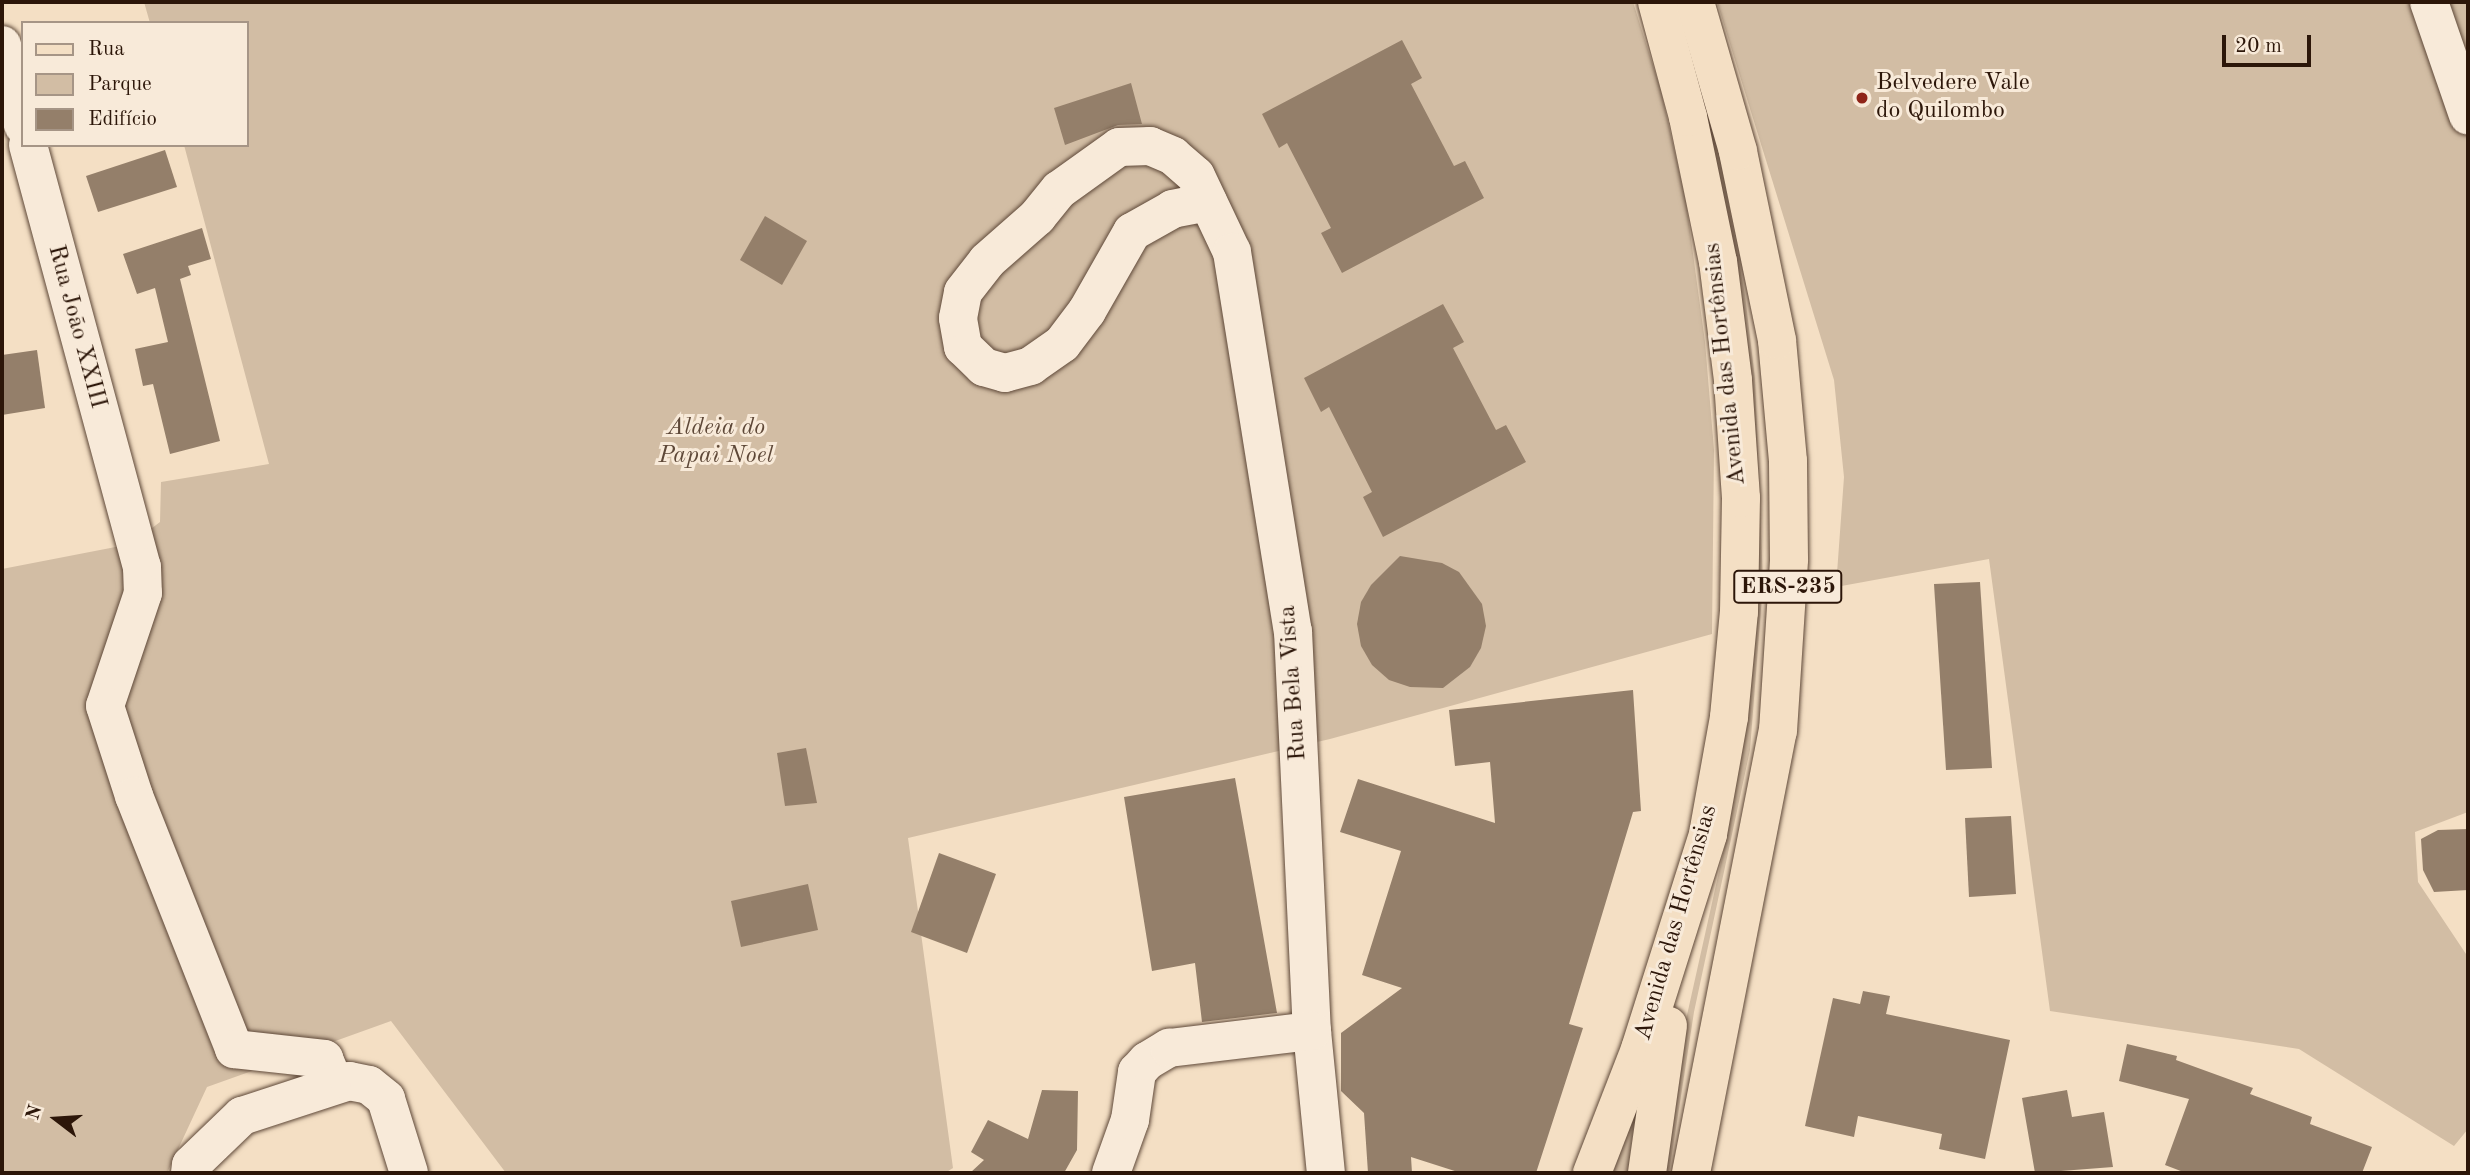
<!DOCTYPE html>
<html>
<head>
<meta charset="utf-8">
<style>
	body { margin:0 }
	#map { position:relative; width:2470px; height:1175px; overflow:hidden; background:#f4dfc4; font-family:"Old Standard TT",serif }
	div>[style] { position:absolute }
	.green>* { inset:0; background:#d2bda4 }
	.building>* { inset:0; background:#947f6a }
	.roads { filter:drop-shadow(0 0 2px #5e4838) drop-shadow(0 0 2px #5e4838) }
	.minor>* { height:38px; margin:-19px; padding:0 19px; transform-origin:19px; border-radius:19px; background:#f8ead9 }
	.major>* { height:38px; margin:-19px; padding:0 19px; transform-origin:19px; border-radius:19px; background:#f4dfc4 }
	.dots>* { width:19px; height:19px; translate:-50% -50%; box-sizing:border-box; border:4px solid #f8ead9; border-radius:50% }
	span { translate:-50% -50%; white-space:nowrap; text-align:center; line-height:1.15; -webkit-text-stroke:6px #f8ead9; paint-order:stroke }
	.shield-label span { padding:2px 5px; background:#f8ead9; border:2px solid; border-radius:5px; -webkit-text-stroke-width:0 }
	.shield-label { font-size:23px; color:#2c1609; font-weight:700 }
	.poi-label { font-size:24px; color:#2c1609 }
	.left { translate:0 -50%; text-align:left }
	.street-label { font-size:24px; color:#2c1609 }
	.park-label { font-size:24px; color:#5e4838; font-style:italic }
	.frame { position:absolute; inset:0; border:4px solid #2c1609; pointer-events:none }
	.legend { position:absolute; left:21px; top:21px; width:228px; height:126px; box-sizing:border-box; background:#f8ead9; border:2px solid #a69586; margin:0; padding:9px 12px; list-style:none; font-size:21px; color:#2c1609 }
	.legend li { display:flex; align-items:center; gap:14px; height:35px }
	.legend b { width:35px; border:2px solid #a69586 }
	.north { position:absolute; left:21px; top:1084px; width:70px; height:70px; -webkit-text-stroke:5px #f8ead9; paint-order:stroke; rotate:287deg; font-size:19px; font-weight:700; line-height:28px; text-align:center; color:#2c1609 }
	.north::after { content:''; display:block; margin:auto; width:24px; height:32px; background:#2c1609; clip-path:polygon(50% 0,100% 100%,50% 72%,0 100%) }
	.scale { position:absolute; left:2222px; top:35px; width:89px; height:32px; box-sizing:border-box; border:4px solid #2c1609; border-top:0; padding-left:9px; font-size:21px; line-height:24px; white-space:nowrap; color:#2c1609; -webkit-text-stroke:5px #f8ead9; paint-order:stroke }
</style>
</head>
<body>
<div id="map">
	<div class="green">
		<div style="clip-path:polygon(144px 2px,1633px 2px,1661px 91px,1686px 202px,1705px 342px,1714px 450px,1712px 634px,1330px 739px,908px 838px,953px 1168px,945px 1173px,506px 1173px,391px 1021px,207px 1087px,167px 1173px,2px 1173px,2px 569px,131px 544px,160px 522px,161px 482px,269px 464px,184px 145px,247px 145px,247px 23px,150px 23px)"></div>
		<div style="clip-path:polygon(1670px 2px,1712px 113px,1745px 295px,1755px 379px,1763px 583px,1750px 750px,1694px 1012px,1669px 1173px,1662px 1173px,1673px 1078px,1726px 840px,1751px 665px)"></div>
		<div style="clip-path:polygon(1717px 2px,2468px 2px,2468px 812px,2415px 832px,2418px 882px,2468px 957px,2468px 1129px,2454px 1146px,2299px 1049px,2050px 1011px,1989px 559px,1836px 587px,1844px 477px,1834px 380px)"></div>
		<div style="clip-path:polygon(1637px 1095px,1628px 1173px,1606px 1173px)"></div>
	</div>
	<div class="building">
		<div style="clip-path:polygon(1402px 40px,1422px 78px,1411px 84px,1454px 166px,1465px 161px,1484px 198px,1342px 273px,1321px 233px,1331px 228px,1287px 143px,1279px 148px,1262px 114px)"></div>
		<div style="clip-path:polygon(1131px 83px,1142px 124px,1118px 125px,1065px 145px,1054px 108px)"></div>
		<div style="clip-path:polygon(165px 150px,177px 187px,98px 212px,86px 176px)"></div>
		<div style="clip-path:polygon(765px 216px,807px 241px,782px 285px,740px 260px)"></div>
		<div style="clip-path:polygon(202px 228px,211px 259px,188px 266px,191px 275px,180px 279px,220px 441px,170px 454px,153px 384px,143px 386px,135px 349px,168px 342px,155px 288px,137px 294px,123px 254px)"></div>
		<div style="clip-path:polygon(1443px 304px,1464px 342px,1453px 348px,1496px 430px,1506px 425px,1526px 462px,1383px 537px,1363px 497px,1372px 492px,1329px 407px,1321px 412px,1304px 378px)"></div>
		<div style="clip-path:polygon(37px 350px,45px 408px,2px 415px,2px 355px)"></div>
		<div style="clip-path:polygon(1400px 556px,1442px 563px,1459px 572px,1482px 604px,1486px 626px,1481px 648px,1470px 667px,1443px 688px,1410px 687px,1389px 680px,1372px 665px,1361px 646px,1357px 624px,1361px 602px,1371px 585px)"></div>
		<div style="clip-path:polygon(1980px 582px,1992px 768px,1946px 770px,1934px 584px)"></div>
		<div style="clip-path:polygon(1633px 690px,1641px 811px,1633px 812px,1569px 1024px,1583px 1028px,1536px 1173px,1461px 1173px,1411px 1157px,1412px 1173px,1368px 1173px,1364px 1113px,1341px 1091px,1341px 1033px,1402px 988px,1362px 975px,1401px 851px,1340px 832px,1358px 779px,1495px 823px,1490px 762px,1455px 766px,1449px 710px)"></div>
		<div style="clip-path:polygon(806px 748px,817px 803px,785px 806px,777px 753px)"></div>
		<div style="clip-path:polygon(1235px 778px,1277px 1013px,1202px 1022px,1195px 963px,1152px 971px,1124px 797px)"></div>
		<div style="clip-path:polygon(2011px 816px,2016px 894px,1969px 897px,1965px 818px)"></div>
		<div style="clip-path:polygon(2468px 829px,2468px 890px,2434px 892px,2423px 870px,2421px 839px,2438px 830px)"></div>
		<div style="clip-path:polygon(939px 853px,996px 874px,967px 953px,911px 932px)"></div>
		<div style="clip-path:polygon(808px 884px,818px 930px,741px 947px,731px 901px)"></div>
		<div style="clip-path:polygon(1863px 991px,1890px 996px,1886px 1014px,2010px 1040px,1985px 1159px,1939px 1149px,1942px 1134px,1858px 1116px,1854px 1137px,1805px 1126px,1833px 998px,1860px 1004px)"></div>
		<div style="clip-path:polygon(2127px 1044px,2177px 1056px,2176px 1060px,2253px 1088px,2250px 1094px,2312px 1117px,2310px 1124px,2372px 1147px,2362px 1173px,2186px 1173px,2165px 1165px,2189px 1099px,2119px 1081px)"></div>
		<div style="clip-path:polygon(1042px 1090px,1078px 1091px,1077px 1150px,1064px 1173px,970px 1173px,984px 1160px,971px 1152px,988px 1120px,1028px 1139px)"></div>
		<div style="clip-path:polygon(2067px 1090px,2072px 1117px,2104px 1112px,2113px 1167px,2035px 1173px,2022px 1098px)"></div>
	</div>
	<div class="roads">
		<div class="minor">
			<div style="left:2429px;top:2px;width:120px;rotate:71deg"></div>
			<div style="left:2px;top:45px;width:83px;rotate:75.3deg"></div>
			<div style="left:28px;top:145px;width:437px;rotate:74.9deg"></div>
			<div style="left:142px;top:567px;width:26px;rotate:88deg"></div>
			<div style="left:143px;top:593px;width:119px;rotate:108.6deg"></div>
			<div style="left:105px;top:706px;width:95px;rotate:72.1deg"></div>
			<div style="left:134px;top:796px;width:272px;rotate:68.4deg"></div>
			<div style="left:234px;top:1049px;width:91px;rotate:6.3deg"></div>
			<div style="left:324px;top:1059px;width:28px;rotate:67deg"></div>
			<div style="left:1208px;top:202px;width:36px;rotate:169deg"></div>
			<div style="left:1173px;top:209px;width:47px;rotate:150.7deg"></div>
			<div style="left:1132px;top:232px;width:91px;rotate:119.7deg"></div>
			<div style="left:1087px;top:311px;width:41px;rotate:127.1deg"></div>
			<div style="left:1062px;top:344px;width:38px;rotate:145deg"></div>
			<div style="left:1031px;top:366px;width:27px;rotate:165deg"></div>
			<div style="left:1005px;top:373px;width:22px;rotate:-164deg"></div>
			<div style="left:984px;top:367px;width:29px;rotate:-136deg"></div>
			<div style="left:963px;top:347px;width:29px;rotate:-100deg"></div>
			<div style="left:958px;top:318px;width:26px;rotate:-79deg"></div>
			<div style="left:963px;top:292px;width:39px;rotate:-52deg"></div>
			<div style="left:987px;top:261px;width:67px;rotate:-41.3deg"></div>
			<div style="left:1037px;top:217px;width:35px;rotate:-51deg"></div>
			<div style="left:1059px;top:190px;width:74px;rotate:-35.6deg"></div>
			<div style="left:1119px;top:147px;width:31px;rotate:-2deg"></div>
			<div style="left:1150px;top:146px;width:25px;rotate:23deg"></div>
			<div style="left:1173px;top:156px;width:30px;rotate:41deg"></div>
			<div style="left:1196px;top:176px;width:84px;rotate:64.7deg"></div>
			<div style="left:1232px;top:252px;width:384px;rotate:80.9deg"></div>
			<div style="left:1293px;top:631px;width:400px;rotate:87.3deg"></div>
			<div style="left:1312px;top:1031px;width:143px;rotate:84.4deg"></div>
			<div style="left:190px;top:1173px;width:8px;rotate:-83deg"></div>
			<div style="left:191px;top:1165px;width:71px;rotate:-43.9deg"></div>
			<div style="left:242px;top:1116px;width:113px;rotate:-18.1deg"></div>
			<div style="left:349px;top:1081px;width:20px;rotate:11deg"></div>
			<div style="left:369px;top:1085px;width:22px;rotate:39deg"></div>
			<div style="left:386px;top:1099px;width:77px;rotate:72.7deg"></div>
			<div style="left:1111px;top:1173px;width:56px;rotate:-70.3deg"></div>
			<div style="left:1130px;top:1120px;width:49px;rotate:-81.7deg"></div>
			<div style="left:1137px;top:1072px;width:15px;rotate:-48deg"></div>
			<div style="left:1147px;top:1061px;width:26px;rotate:-31deg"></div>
			<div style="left:1169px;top:1048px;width:144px;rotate:-6.8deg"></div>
		</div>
		<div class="major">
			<div style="left:1592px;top:1173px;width:133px;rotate:-68.8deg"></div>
			<div style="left:1640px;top:1049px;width:225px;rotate:-72.4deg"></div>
			<div style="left:1708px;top:834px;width:119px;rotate:-79.8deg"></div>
			<div style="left:1729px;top:717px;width:105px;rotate:-84.6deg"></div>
			<div style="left:1739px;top:612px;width:114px;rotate:-89deg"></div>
			<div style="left:1741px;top:498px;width:118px;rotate:-93.9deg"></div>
			<div style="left:1733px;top:380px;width:119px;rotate:-97.2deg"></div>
			<div style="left:1718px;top:262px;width:148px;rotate:-101.7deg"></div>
			<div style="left:1688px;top:117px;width:119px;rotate:-105.1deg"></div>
			<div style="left:1647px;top:1173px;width:149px;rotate:-81.9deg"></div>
			<div style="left:1691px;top:1173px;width:450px;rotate:-78.9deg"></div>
			<div style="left:1778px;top:731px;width:172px;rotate:-86.3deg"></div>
			<div style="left:1789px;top:559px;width:98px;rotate:-90.6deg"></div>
			<div style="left:1788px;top:461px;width:121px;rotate:-95.2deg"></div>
			<div style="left:1777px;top:340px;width:193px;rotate:-101.7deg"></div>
			<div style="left:1738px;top:151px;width:155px;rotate:-106.1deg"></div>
		</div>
	</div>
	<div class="dots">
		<div style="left:1862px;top:98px;background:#8f2418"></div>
	</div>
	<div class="shield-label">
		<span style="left:1788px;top:587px">ERS-235</span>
	</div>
	<div class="poi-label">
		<span class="left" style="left:1876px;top:98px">Belvedere Vale<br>do Quilombo</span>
	</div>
	<div class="street-label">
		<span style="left:76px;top:327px;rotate:75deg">Rua João XXIII</span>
		<span style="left:1726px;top:364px;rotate:-96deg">Avenida das Hortênsias</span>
		<span style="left:1294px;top:683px;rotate:-94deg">Rua Bela Vista</span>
		<span style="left:1677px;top:923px;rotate:-74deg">Avenida das Hortênsias</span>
	</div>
	<div class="park-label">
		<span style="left:716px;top:443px">Aldeia do<br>Papai Noel</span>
	</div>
	<div class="frame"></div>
	<ul class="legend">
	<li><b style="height:9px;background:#f4dfc4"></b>Rua</li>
	<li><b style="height:19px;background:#d2bda4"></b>Parque</li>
	<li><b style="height:19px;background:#947f6a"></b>Edifício</li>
	</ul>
	<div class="north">N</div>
	<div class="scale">20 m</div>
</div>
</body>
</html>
